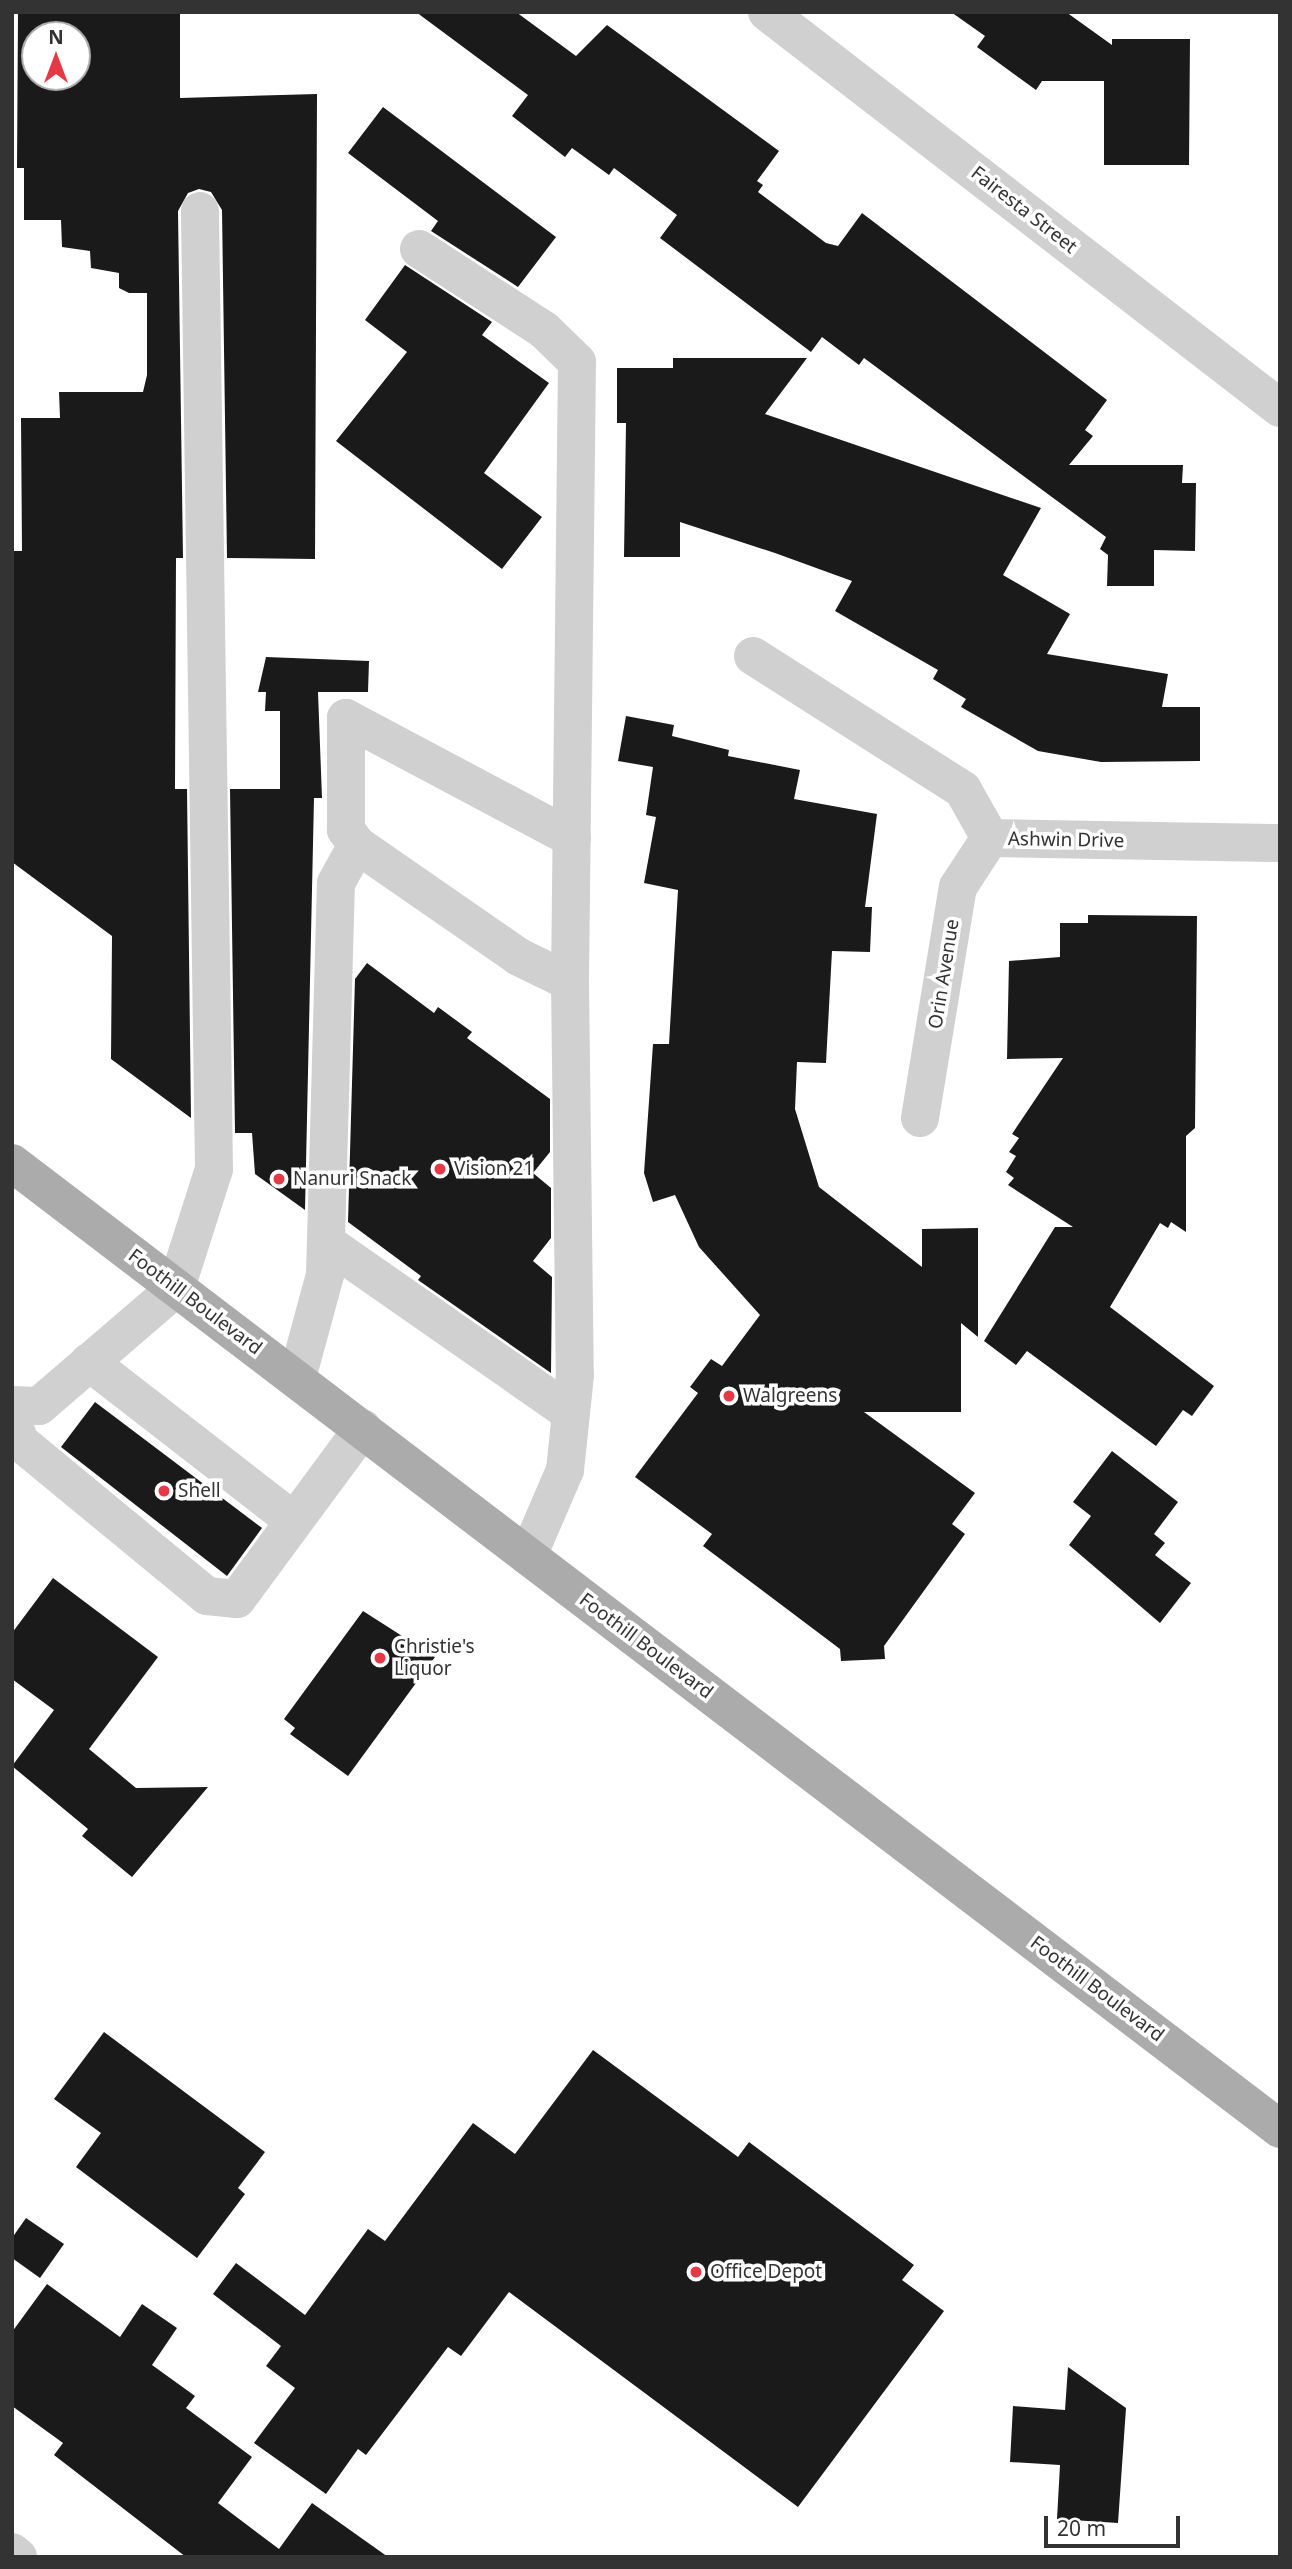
<!DOCTYPE html>
<html>
<head>
<meta charset="utf-8">
<style>
	body { margin:0 }
	#map { position:relative; width:1292px; height:2569px; overflow:hidden; background:#fff; font-family:"Noto Sans",sans-serif }
	div>[style] { position:absolute }
	.building>* { inset:0; background:#1a1a1a }
	.minor>* { height:38px; margin:-19px; padding:0 19px; transform-origin:19px; border-radius:19px; background:#d0d0d0 }
	.major>* { height:38px; margin:-19px; padding:0 19px; transform-origin:19px; border-radius:19px; background:#ababab }
	.dots>* { width:19px; height:19px; translate:-50% -50%; box-sizing:border-box; border:4px solid #fff; border-radius:50% }
	span { translate:-50% -50%; white-space:nowrap; text-align:center; line-height:1.15; -webkit-text-stroke:7px #fff; paint-order:stroke }
	.street-label { font-size:19px; color:#333 }
	.poi-label { font-size:19px; color:#333 }
	.left { translate:0 -50%; text-align:left }
	.frame { position:absolute; inset:0; border:14px solid #333; pointer-events:none }
	.north { position:absolute; left:21px; top:21px; width:70px; height:70px; box-sizing:border-box; background:#fff; border:2px solid #adadad; border-radius:50%; rotate:0deg; font-size:19px; font-weight:700; line-height:28px; text-align:center; color:#333 }
	.north::after { content:''; display:block; margin:auto; width:24px; height:32px; background:#e63946; clip-path:polygon(50% 0,100% 100%,50% 72%,0 100%) }
	.scale { position:absolute; left:1044px; top:2516px; width:136px; height:32px; box-sizing:border-box; border:4px solid #333; border-top:0; padding-left:9px; font-size:21px; line-height:24px; white-space:nowrap; color:#333; -webkit-text-stroke:5px #fff; paint-order:stroke }
</style>
</head>
<body>
<div id="map">
	<div class="building">
		<div style="clip-path:polygon(evenodd,18px 12px,180px 12px,180px 98px,317px 94px,315px 559px,227px 558px,222px 210px,211px 192px,199px 189px,188px 193px,178px 211px,183px 558px,176px 558px,175px 789px,187px 789px,191px 1118px,111px 1059px,112px 936px,12px 862px,12px 551px,22px 551px,21px 418px,60px 418px,59px 392px,143px 392px,147px 375px,147px 293px,129px 293px,119px 288px,119px 273px,91px 268px,90px 251px,62px 247px,61px 220px,24px 220px,24px 168px,17px 168px,18px 12px,35px 35px,77px 35px,77px 77px,35px 77px,35px 35px)"></div>
		<div style="clip-path:polygon(416px 12px,516px 12px,576px 56px,607px 25px,779px 151px,757px 181px,763px 185px,758px 192px,826px 243px,838px 246px,862px 213px,1107px 400px,1085px 430px,1093px 436px,1069px 465px,1183px 465px,1182px 483px,1196px 483px,1195px 551px,1154px 550px,1154px 586px,1107px 586px,1108px 555px,1100px 549px,1106px 537px,864px 358px,859px 365px,822px 337px,811px 352px,660px 238px,677px 215px,614px 168px,609px 175px,572px 148px,565px 157px,512px 116px,528px 95px)"></div>
		<div style="clip-path:polygon(951px 12px,1066px 12px,1112px 45px,1112px 39px,1190px 39px,1189px 165px,1104px 165px,1104px 81px,1042px 81px,1036px 90px,977px 47px,985px 36px)"></div>
		<div style="clip-path:polygon(383px 107px,556px 237px,518px 287px,431px 231px,438px 221px,348px 153px)"></div>
		<div style="clip-path:polygon(405px 265px,492px 322px,482px 335px,549px 383px,484px 473px,542px 517px,502px 569px,336px 441px,407px 352px,365px 320px)"></div>
		<div style="clip-path:polygon(673px 358px,807px 358px,765px 414px,1041px 508px,1003px 575px,1070px 614px,1047px 654px,1168px 674px,1162px 707px,1200px 707px,1200px 761px,1101px 762px,1038px 751px,961px 707px,966px 699px,933px 679px,938px 670px,835px 611px,852px 581px,775px 553px,680px 522px,680px 557px,624px 557px,626px 423px,617px 423px,617px 368px,673px 368px)"></div>
		<div style="clip-path:polygon(266px 657px,369px 661px,368px 692px,318px 692px,322px 798px,314px 798px,305px 1210px,255px 1174px,252px 1133px,235px 1133px,230px 789px,280px 789px,280px 711px,265px 711px,266px 692px,258px 692px)"></div>
		<div style="clip-path:polygon(626px 716px,674px 725px,672px 736px,729px 750px,728px 756px,800px 770px,794px 799px,877px 814px,865px 907px,872px 907px,870px 952px,832px 951px,826px 1063px,797px 1062px,795px 1109px,819px 1187px,922px 1267px,922px 1229px,978px 1228px,978px 1337px,961px 1323px,961px 1412px,864px 1412px,975px 1493px,952px 1524px,965px 1534px,884px 1646px,885px 1659px,841px 1661px,840px 1649px,703px 1546px,712px 1534px,635px 1477px,698px 1393px,690px 1387px,711px 1359px,722px 1366px,760px 1315px,699px 1247px,675px 1195px,653px 1202px,644px 1173px,653px 1044px,669px 1044px,678px 890px,644px 883px,656px 817px,646px 815px,653px 767px,618px 761px)"></div>
		<div style="clip-path:polygon(1088px 915px,1197px 916px,1195px 1128px,1186px 1136px,1186px 1232px,1171px 1222px,1168px 1228px,1160px 1223px,1110px 1307px,1214px 1386px,1192px 1416px,1183px 1410px,1156px 1446px,1027px 1351px,1016px 1365px,984px 1341px,1055px 1227px,1073px 1227px,1008px 1185px,1014px 1178px,1006px 1172px,1016px 1156px,1009px 1152px,1019px 1138px,1012px 1134px,1063px 1058px,1007px 1059px,1009px 961px,1060px 957px,1060px 923px,1088px 923px)"></div>
		<div style="clip-path:polygon(367px 963px,434px 1013px,438px 1007px,472px 1032px,467px 1038px,550px 1099px,550px 1152px,533px 1173px,551px 1188px,551px 1238px,533px 1261px,552px 1277px,551px 1373px,418px 1280px,421px 1276px,348px 1222px,355px 979px)"></div>
		<div style="clip-path:polygon(95px 1402px,262px 1528px,227px 1576px,61px 1447px)"></div>
		<div style="clip-path:polygon(1112px 1451px,1178px 1502px,1154px 1534px,1165px 1543px,1155px 1555px,1191px 1583px,1160px 1623px,1069px 1545px,1091px 1516px,1073px 1502px)"></div>
		<div style="clip-path:polygon(53px 1578px,158px 1657px,89px 1749px,136px 1788px,208px 1787px,132px 1877px,82px 1836px,88px 1829px,12px 1766px,54px 1710px,12px 1679px,12px 1633px)"></div>
		<div style="clip-path:polygon(363px 1611px,435px 1657px,348px 1776px,290px 1734px,295px 1728px,284px 1719px)"></div>
		<div style="clip-path:polygon(104px 2032px,265px 2152px,238px 2188px,245px 2194px,197px 2258px,76px 2167px,101px 2133px,54px 2099px)"></div>
		<div style="clip-path:polygon(593px 2050px,738px 2157px,749px 2142px,914px 2265px,902px 2280px,944px 2311px,798px 2507px,509px 2292px,461px 2356px,448px 2347px,366px 2455px,358px 2449px,326px 2494px,254px 2443px,295px 2388px,266px 2366px,281px 2346px,213px 2294px,236px 2263px,305px 2315px,368px 2229px,385px 2241px,473px 2123px,515px 2154px)"></div>
		<div style="clip-path:polygon(26px 2218px,64px 2244px,40px 2278px,12px 2258px,12px 2238px)"></div>
		<div style="clip-path:polygon(47px 2284px,120px 2337px,142px 2304px,177px 2328px,152px 2365px,195px 2396px,186px 2408px,252px 2457px,218px 2503px,279px 2549px,312px 2503px,388px 2557px,186px 2557px,54px 2455px,63px 2443px,12px 2406px,12px 2332px)"></div>
		<div style="clip-path:polygon(1068px 2367px,1126px 2408px,1118px 2523px,1057px 2519px,1060px 2465px,1010px 2462px,1013px 2406px,1065px 2410px)"></div>
	</div>
	<div class="minor">
		<div style="left:767px;top:12px;width:648px;rotate:37.67deg"></div>
		<div style="left:419px;top:249px;width:149px;rotate:32.9deg"></div>
		<div style="left:544px;top:330px;width:46px;rotate:44.1deg"></div>
		<div style="left:577px;top:362px;width:620px;rotate:90.65deg"></div>
		<div style="left:570px;top:982px;width:393px;rotate:89.3deg"></div>
		<div style="left:575px;top:1375px;width:96px;rotate:96deg"></div>
		<div style="left:565px;top:1470px;width:94px;rotate:113.3deg"></div>
		<div style="left:753px;top:656px;width:249px;rotate:32.5deg"></div>
		<div style="left:963px;top:790px;width:55px;rotate:60.6deg"></div>
		<div style="left:990px;top:838px;width:290px;rotate:1deg"></div>
		<div style="left:570px;top:982px;width:57px;rotate:-153.9deg"></div>
		<div style="left:519px;top:957px;width:197px;rotate:-145.3deg"></div>
		<div style="left:357px;top:845px;width:19px;rotate:-126deg"></div>
		<div style="left:346px;top:830px;width:112px;rotate:-90deg"></div>
		<div style="left:346px;top:718px;width:256px;rotate:28deg"></div>
		<div style="left:920px;top:1118px;width:234px;rotate:-80.7deg"></div>
		<div style="left:958px;top:887px;width:59px;rotate:-56.9deg"></div>
		<div style="left:327px;top:1243px;width:297px;rotate:34.9deg"></div>
		<div style="left:89px;top:1362px;width:259px;rotate:37.8deg"></div>
		<div style="left:297px;top:1378px;width:107px;rotate:-74.8deg"></div>
		<div style="left:325px;top:1275px;width:392px;rotate:-88.4deg"></div>
		<div style="left:336px;top:883px;width:43px;rotate:-61.1deg"></div>
		<div style="left:12px;top:1405px;width:27px;rotate:2deg"></div>
		<div style="left:39px;top:1406px;width:181px;rotate:-40.7deg"></div>
		<div style="left:176px;top:1288px;width:125px;rotate:-72.3deg"></div>
		<div style="left:214px;top:1169px;width:958px;rotate:-90.84deg"></div>
		<div style="left:12px;top:1419px;width:24px;rotate:71deg"></div>
		<div style="left:20px;top:1442px;width:242px;rotate:39.5deg"></div>
		<div style="left:207px;top:1596px;width:30px;rotate:6deg"></div>
		<div style="left:237px;top:1599px;width:212px;rotate:-53.6deg"></div>
		<div style="left:12px;top:2552px;width:8px;rotate:40deg"></div>
	</div>
	<div class="major">
		<div style="left:12px;top:1163px;width:1594px;rotate:37.3deg"></div>
	</div>
	<div class="dots">
		<div style="left:440px;top:1169px;background:#e63946"></div>
		<div style="left:279px;top:1179px;background:#e63946"></div>
		<div style="left:729px;top:1396px;background:#e63946"></div>
		<div style="left:164px;top:1491px;background:#e63946"></div>
		<div style="left:380px;top:1658px;background:#e63946"></div>
		<div style="left:696px;top:2272px;background:#e63946"></div>
	</div>
	<div class="street-label">
		<span style="left:1024px;top:210px;rotate:38deg">Fairesta Street</span>
		<span style="left:1066px;top:840px;rotate:1deg">Ashwin Drive</span>
		<span style="left:944px;top:974px;rotate:-81deg">Orin Avenue</span>
		<span style="left:195px;top:1302px;rotate:37deg">Foothill Boulevard</span>
		<span style="left:646px;top:1646px;rotate:37deg">Foothill Boulevard</span>
		<span style="left:1097px;top:1989px;rotate:37deg">Foothill Boulevard</span>
	</div>
	<div class="poi-label">
		<span class="left" style="left:454px;top:1169px">Vision 21</span>
		<span class="left" style="left:293px;top:1179px">Nanuri Snack</span>
		<span class="left" style="left:743px;top:1396px">Walgreens</span>
		<span class="left" style="left:178px;top:1491px">Shell</span>
		<span class="left" style="left:394px;top:1658px">Christie's<br>Liquor</span>
		<span class="left" style="left:710px;top:2272px">Office Depot</span>
	</div>
	<div class="frame"></div>
	<div class="north">N</div>
	<div class="scale">20 m</div>
</div>
</body>
</html>
